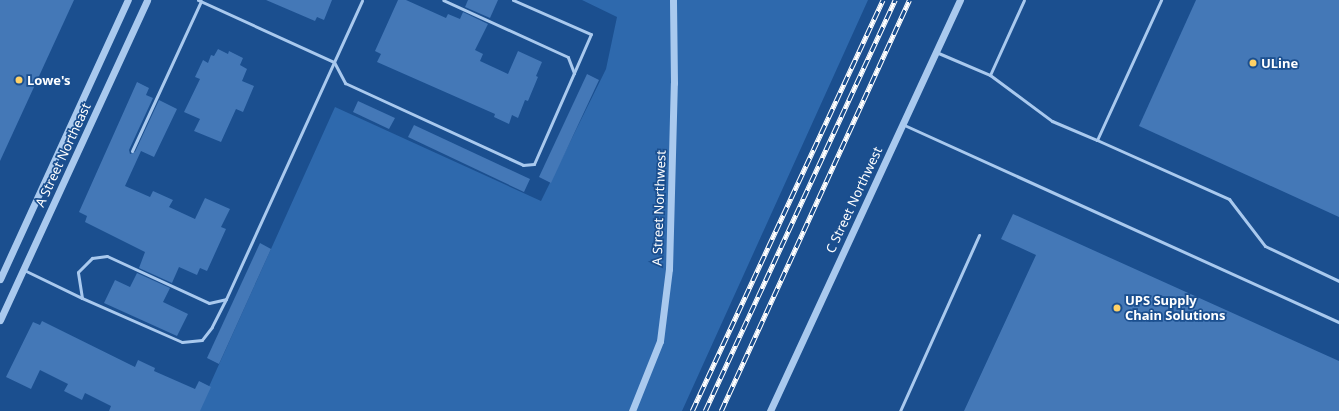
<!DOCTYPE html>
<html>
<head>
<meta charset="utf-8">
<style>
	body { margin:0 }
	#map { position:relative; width:1339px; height:411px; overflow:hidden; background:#1b4f8f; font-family:"Noto Sans",sans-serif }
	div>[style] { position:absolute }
	.green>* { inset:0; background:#2e69ad }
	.building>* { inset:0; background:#4478b7 }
	.service>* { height:3px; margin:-1.5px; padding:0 1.5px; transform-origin:1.5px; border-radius:1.5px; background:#a9c9ee }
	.tertiary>* { height:7px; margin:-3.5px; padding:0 3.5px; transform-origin:3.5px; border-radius:3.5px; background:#a9c9ee }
	.rail>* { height:4.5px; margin-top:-2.25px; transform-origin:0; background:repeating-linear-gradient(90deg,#1b4f8f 0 9px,#fff 0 18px); box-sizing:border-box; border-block:1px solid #fff }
	.dots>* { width:11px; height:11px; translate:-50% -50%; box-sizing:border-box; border:2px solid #1b4f8f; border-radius:50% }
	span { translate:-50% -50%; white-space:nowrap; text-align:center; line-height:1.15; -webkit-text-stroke:3.5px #1b4f8f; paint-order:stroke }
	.poi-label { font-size:13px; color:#fff; font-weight:700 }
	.left { translate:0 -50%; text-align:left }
	.street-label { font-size:13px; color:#fff }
</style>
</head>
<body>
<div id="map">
	<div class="green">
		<div style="clip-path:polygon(582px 0,868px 0,682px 411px,198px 411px,335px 107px,541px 201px,606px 69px,617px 17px)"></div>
	</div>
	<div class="building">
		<div style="clip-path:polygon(0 0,74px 0,0 161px)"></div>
		<div style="clip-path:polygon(266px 0,332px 0,324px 20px,317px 17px,315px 21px)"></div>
		<div style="clip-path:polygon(398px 0,406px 0,446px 18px,448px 14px,460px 19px,463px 12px,488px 24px,475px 50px,483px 54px,480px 61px,508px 74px,518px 51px,542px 62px,536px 76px,538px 77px,528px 101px,525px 100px,518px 118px,512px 115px,509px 124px,494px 117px,495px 114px,377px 62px,381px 54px,375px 51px)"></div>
		<div style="clip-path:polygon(468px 0,498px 0,490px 18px,465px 7px)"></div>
		<div style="clip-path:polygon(1196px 0,1339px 0,1339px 217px,1139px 126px)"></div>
		<div style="clip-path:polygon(218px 49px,228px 54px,229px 51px,243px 58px,240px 65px,247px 69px,242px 81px,254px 86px,243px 112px,236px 109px,221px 142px,194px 131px,200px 119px,184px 112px,200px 79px,195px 77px,203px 60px,208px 63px,211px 55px,214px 56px)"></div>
		<div style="clip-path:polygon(587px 74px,599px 80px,551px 183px,539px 177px)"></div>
		<div style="clip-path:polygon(137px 82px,149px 88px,146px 95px,153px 98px,129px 150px,130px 154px,135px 152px,159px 100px,177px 109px,154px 157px,141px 151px,125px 186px,150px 197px,153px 191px,173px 200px,169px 207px,195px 219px,205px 198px,230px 209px,221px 227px,226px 229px,207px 271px,200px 268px,197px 275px,179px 267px,172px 283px,139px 268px,145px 252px,85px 222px,87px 216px,79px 212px)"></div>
		<div style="clip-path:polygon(358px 101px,395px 118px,389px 129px,353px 112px)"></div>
		<div style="clip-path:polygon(414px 125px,530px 179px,524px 192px,408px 137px)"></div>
		<div style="clip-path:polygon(1013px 214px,1339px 361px,1339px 411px,964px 411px,1036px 255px,1001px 239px)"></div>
		<div style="clip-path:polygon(260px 243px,271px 249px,219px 364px,207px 358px)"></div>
		<div style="clip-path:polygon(137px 273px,170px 288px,163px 302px,188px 314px,177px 336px,104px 303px,115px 280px,130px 287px)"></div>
		<div style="clip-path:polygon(42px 321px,135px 367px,138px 360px,155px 368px,154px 371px,195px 389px,199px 381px,211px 387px,200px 411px,109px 411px,111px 406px,85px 393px,82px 400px,64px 391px,68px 384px,40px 370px,31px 389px,6px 377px,33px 322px,40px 325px)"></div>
	</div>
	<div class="service">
		<div style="left:198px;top:0;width:149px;rotate:24.5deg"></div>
		<div style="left:334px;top:62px;width:24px;rotate:62deg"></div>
		<div style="left:345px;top:83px;width:196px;rotate:24.7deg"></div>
		<div style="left:523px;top:165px;width:11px;rotate:-5deg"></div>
		<div style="left:534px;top:164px;width:99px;rotate:-66.3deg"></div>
		<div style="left:574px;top:73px;width:17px;rotate:-111deg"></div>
		<div style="left:568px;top:57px;width:137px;rotate:-155.5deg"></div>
		<div style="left:513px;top:0;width:85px;rotate:23.6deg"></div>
		<div style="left:591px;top:34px;width:43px;rotate:113.6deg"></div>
		<div style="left:936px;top:52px;width:59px;rotate:23.1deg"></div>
		<div style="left:990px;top:75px;width:77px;rotate:36.6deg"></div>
		<div style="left:1052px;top:121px;width:49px;rotate:22.9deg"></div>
		<div style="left:1097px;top:140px;width:154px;rotate:-65.4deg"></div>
		<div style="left:990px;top:75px;width:82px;rotate:-65.6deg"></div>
		<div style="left:902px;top:124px;width:480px;rotate:24.4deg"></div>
		<div style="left:1097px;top:140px;width:145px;rotate:24.1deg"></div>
		<div style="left:1229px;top:199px;width:59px;rotate:52.5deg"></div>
		<div style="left:1265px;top:246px;width:82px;rotate:25.3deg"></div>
		<div style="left:132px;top:151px;width:165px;rotate:-65.3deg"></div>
		<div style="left:24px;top:270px;width:64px;rotate:25.8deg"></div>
		<div style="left:226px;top:299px;width:31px;rotate:117deg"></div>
		<div style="left:212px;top:327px;width:16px;rotate:128deg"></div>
		<div style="left:202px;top:340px;width:20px;rotate:174deg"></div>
		<div style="left:182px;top:342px;width:109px;rotate:-156.3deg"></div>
		<div style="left:82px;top:298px;width:26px;rotate:-99deg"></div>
		<div style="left:78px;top:272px;width:20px;rotate:-45deg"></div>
		<div style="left:92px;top:258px;width:15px;rotate:-8deg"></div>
		<div style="left:107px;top:256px;width:112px;rotate:24.7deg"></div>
		<div style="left:209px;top:303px;width:17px;rotate:-13deg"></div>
		<div style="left:226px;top:299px;width:328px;rotate:-65.5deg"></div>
		<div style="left:900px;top:411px;width:193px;rotate:-65.8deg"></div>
	</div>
	<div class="tertiary">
		<div style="left:0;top:279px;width:307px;rotate:-65.4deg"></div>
		<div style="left:0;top:320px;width:352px;rotate:-65.3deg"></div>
		<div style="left:632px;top:411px;width:75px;rotate:-68.2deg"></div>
		<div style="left:660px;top:341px;width:73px;rotate:-82.9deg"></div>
		<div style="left:669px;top:269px;width:186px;rotate:-88.5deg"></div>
		<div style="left:674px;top:83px;width:83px;rotate:-90.7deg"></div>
		<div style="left:770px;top:411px;width:453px;rotate:-65.2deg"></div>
	</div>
	<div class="rail">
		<div style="left:692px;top:411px;width:453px;rotate:-65.1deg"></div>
		<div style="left:705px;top:411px;width:453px;rotate:-65.2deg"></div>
		<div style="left:721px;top:411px;width:452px;rotate:-65.4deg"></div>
	</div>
	<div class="dots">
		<div style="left:1253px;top:63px;background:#ffd166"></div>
		<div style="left:19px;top:80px;background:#ffd166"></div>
		<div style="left:1117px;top:308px;background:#ffd166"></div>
	</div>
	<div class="poi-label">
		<span class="left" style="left:1261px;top:63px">ULine</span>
		<span class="left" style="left:27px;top:80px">Lowe's</span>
		<span class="left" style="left:1125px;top:308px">UPS Supply<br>Chain Solutions</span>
	</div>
	<div class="street-label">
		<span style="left:63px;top:155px;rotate:-65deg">A Street Northeast</span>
		<span style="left:854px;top:200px;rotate:-65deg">C Street Northwest</span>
		<span style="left:659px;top:208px;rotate:-88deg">A Street Northwest</span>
	</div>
</div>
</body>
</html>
